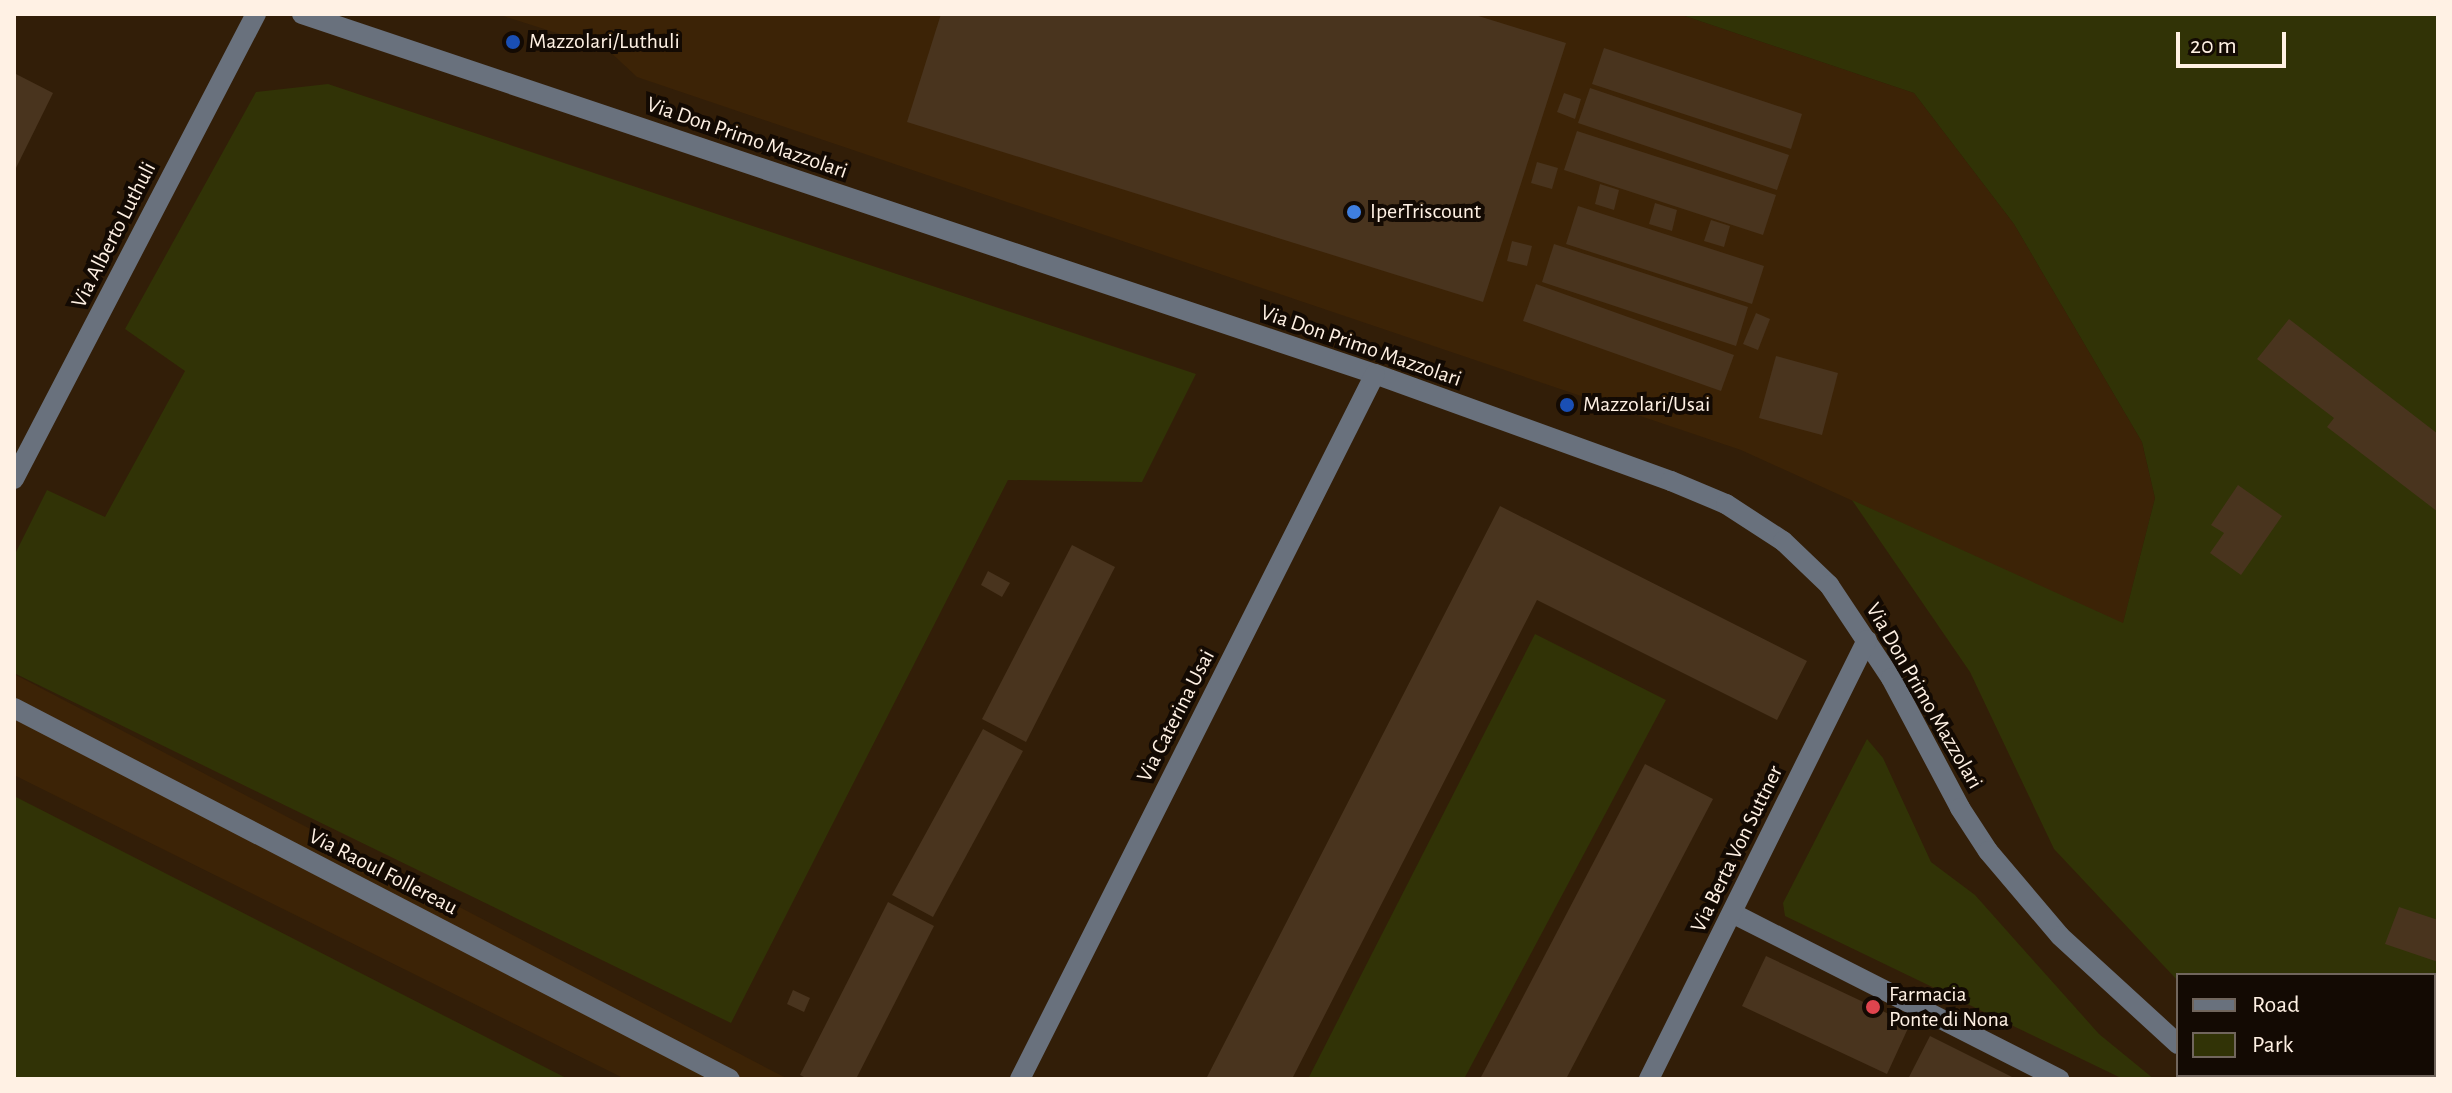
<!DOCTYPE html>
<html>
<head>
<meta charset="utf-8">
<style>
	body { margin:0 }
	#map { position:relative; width:2452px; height:1093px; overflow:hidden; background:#321e08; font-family:"Alegreya Sans",sans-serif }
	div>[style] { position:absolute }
	.built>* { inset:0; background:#3c2306 }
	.green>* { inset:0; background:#313306 }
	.building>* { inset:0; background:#49341e }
	.minor>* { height:20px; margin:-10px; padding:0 10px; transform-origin:10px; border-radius:10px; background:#69717d }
	.dots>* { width:22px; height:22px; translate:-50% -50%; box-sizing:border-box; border:4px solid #130a03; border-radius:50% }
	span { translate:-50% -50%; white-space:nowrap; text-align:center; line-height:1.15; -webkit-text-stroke:8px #130a03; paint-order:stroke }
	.poi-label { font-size:22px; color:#fff1e4 }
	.left { translate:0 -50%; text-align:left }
	.street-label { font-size:22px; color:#fff1e4 }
	.frame { position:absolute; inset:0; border:16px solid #fff1e4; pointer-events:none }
	.legend { position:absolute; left:2176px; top:973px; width:260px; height:104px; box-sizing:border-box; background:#130a03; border:2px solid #71665d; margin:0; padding:10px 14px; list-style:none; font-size:24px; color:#fff1e4 }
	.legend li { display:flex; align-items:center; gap:16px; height:40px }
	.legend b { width:40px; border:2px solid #71665d }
	.scale { position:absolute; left:2176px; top:32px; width:110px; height:36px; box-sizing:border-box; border:4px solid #fff1e4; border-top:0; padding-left:10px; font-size:24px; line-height:28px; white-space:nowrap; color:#fff1e4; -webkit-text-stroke:6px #130a03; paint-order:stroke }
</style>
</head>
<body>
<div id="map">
	<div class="built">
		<div style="clip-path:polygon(497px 14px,1679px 14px,1914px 93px,2014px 224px,2142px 442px,2155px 498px,2123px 624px,1741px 450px,637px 77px,607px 49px)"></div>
		<div style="clip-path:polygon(14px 674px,788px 1079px,625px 1079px,14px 775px)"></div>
	</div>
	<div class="green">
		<div style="clip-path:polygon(1679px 14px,2438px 14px,2438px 1079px,2317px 1079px,2311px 1075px,2434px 1075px,2434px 975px,2178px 975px,2178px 981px,2054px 849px,1970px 672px,1852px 500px,2123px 623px,2155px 498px,2142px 442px,2014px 224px,1914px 93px)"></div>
		<div style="clip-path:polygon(328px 84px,1196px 374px,1142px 482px,1008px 480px,731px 1023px,14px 673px,14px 556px,47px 490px,105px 517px,185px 371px,125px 329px,256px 92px)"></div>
		<div style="clip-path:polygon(1535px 634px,1666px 700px,1464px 1079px,1308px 1079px)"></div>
		<div style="clip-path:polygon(1867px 739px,1883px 758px,1931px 862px,1975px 895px,2099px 1034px,2154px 1079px,2123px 1079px,1785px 916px,1783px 903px)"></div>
		<div style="clip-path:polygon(14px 796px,568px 1079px,14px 1079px)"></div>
	</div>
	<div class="building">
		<div style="clip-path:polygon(941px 14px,1472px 14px,1566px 43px,1483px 302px,907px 122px)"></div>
		<div style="clip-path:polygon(1604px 48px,1802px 114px,1791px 149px,1592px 84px)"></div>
		<div style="clip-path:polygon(14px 73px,53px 93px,14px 172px)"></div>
		<div style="clip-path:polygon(1590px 88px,1789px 155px,1777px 190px,1578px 123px)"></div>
		<div style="clip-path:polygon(1564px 93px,1581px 99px,1575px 119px,1557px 112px)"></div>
		<div style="clip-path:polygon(1577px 131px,1776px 195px,1763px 235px,1564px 170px)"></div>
		<div style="clip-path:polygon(1537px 162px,1558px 168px,1552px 189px,1531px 183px)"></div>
		<div style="clip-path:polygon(1600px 184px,1619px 190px,1614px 210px,1595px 204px)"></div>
		<div style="clip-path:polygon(1655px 203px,1677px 210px,1672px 231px,1649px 224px)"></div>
		<div style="clip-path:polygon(1578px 206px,1764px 266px,1752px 304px,1566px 244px)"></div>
		<div style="clip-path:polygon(1711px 220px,1730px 226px,1724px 247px,1704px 241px)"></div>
		<div style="clip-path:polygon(1512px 241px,1532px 246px,1527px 266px,1507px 261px)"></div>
		<div style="clip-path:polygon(1554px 244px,1748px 307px,1736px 346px,1542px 282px)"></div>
		<div style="clip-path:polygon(1536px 284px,1734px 355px,1721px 391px,1523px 321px)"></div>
		<div style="clip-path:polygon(1756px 313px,1770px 319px,1758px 350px,1743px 344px)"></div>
		<div style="clip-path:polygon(2289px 319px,2438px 434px,2438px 512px,2327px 427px,2334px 418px,2257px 359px)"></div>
		<div style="clip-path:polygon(1776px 356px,1838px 373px,1822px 435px,1759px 418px)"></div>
		<div style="clip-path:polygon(2238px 485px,2282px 516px,2241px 575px,2210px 553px,2224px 533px,2211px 525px)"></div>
		<div style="clip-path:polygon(1500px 506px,1807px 661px,1777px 720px,1537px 600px,1292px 1079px,1206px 1079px)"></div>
		<div style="clip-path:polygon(1072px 545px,1115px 567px,1026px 742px,982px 719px)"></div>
		<div style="clip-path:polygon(988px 571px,1010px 583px,1002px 597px,981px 585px)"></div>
		<div style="clip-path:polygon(983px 729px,1023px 751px,933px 917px,892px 895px)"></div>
		<div style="clip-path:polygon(1645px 764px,1713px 799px,1566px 1079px,1480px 1079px)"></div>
		<div style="clip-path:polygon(888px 902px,934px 926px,856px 1079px,808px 1079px,800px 1075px)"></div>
		<div style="clip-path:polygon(2399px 907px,2438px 920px,2438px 962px,2385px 944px)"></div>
		<div style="clip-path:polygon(1766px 956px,1910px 1024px,1887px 1074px,1742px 1006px)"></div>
		<div style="clip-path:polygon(793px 990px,810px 998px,804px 1012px,787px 1004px)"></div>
		<div style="clip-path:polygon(2438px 1010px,2438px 1053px,2434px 1052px,2434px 1020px)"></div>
		<div style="clip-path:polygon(1930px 1036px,2016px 1079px,1908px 1079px)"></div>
	</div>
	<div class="minor">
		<div style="left:302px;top:14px;width:1132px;rotate:18.55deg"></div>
		<div style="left:1375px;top:374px;width:315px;rotate:19.9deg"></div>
		<div style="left:1671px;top:481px;width:60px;rotate:22.7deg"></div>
		<div style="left:1726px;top:504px;width:68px;rotate:33deg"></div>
		<div style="left:1783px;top:541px;width:64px;rotate:43.7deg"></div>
		<div style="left:1829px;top:585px;width:112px;rotate:56.3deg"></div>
		<div style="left:1891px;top:678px;width:147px;rotate:62deg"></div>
		<div style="left:1960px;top:808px;width:51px;rotate:56.9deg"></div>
		<div style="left:1988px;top:851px;width:111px;rotate:49.7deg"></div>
		<div style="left:2060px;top:936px;width:160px;rotate:42.5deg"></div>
		<div style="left:14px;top:479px;width:524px;rotate:-62.51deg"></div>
		<div style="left:14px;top:708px;width:806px;rotate:27.39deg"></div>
		<div style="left:1732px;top:913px;width:367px;rotate:26.9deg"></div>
		<div style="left:2218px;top:1075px;width:7px;rotate:34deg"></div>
		<div style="left:1020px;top:1079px;width:789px;rotate:-63.27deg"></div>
		<div style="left:1649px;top:1079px;width:490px;rotate:-63.6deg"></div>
	</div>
	<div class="dots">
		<div style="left:513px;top:42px;background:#1a4fb4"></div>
		<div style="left:1354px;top:212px;background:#3f7fe0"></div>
		<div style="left:1567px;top:405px;background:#1a4fb4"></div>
		<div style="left:1873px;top:1007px;background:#e0444e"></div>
	</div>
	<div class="poi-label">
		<span class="left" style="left:529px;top:42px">Mazzolari/Luthuli</span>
		<span class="left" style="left:1370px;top:212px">IperTriscount</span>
		<span class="left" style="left:1583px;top:405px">Mazzolari/Usai</span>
		<span class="left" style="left:1889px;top:1007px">Farmacia<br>Ponte di Nona</span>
	</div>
	<div class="street-label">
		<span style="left:747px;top:138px;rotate:19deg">Via Don Primo Mazzolari</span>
		<span style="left:114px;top:235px;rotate:-63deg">Via Alberto Luthuli</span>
		<span style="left:1361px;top:346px;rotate:19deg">Via Don Primo Mazzolari</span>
		<span style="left:1924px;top:696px;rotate:60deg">Via Don Primo Mazzolari</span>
		<span style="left:1176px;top:716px;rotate:-63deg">Via Caterina Usai</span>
		<span style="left:1737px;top:849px;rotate:-64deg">Via Berta Von Suttner</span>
		<span style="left:383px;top:872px;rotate:27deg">Via Raoul Follereau</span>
	</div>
	<div class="frame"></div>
	<ul class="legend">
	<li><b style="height:10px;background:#69717d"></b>Road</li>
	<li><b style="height:22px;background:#313306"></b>Park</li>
	</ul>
	<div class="scale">20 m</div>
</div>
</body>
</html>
